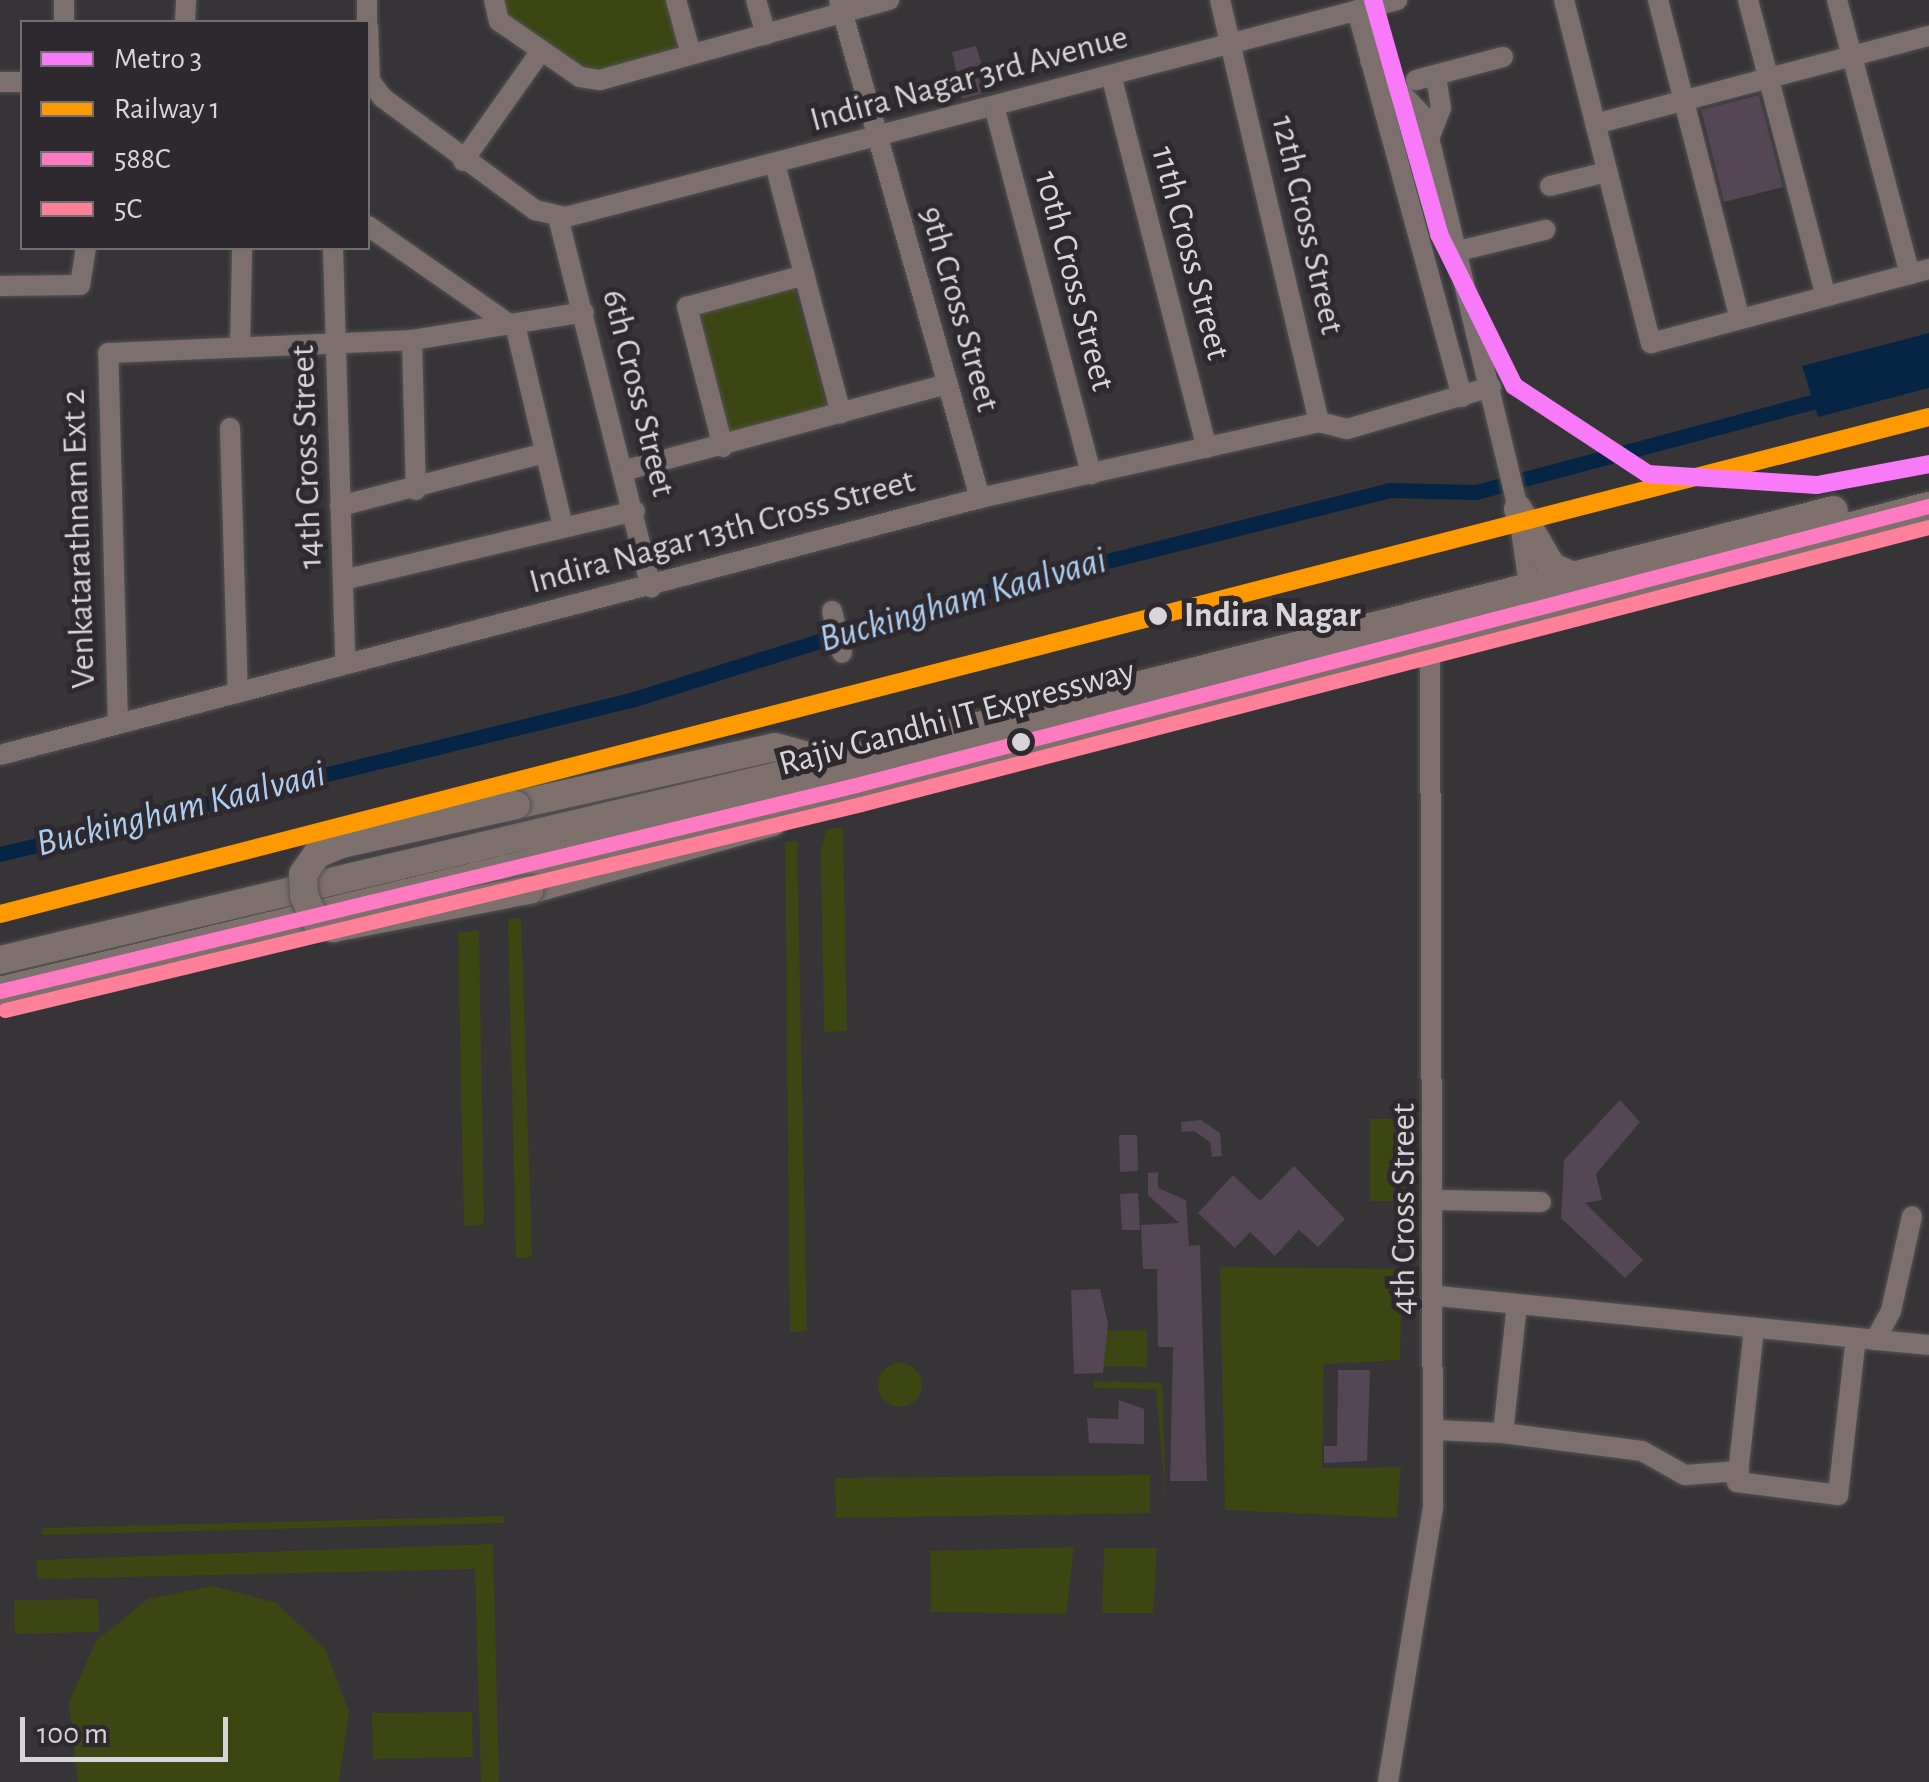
<!DOCTYPE html>
<html>
<head>
<meta charset="utf-8">
<style>
	body { margin:0 }
	#map { position:relative; width:1929px; height:1782px; overflow:hidden; background:#373437; font-family:"Alegreya Sans",sans-serif }
	div>[style] { position:absolute }
	.green>* { inset:0; background:#3b4612 }
	.round { border-radius:50% }
	.water>* { inset:0; background:#062545 }
	.canal>* { height:15px; margin:-7.5px; padding:0 7.5px; transform-origin:7.5px; border-radius:7.5px; background:#062545 }
	.building>* { inset:0; background:#544654 }
	.roads { filter:drop-shadow(0 0 2px #535253) drop-shadow(0 0 2px #535253) }
	.minor>* { height:20px; margin:-10px; padding:0 10px; transform-origin:10px; border-radius:10px; background:#7c6f6d }
	.major>* { height:28px; margin:-14px; padding:0 14px; transform-origin:14px; border-radius:14px; background:#7d706d }
	.bridges { filter:drop-shadow(0 0 2px #535253) drop-shadow(0 0 2px #535253) }
	.major-bridge>* { height:28px; margin:-14px; padding:0 14px; transform-origin:14px; border-radius:14px; background:#7d706d }
	.bus-1>* { height:15px; margin:-7.5px; padding:0 7.5px; transform-origin:7.5px; border-radius:7.5px; background:#fe7ac1 }
	.bus-2>* { height:15px; margin:-7.5px; padding:0 7.5px; transform-origin:7.5px; border-radius:7.5px; background:#ff8098 }
	.rail-1>* { height:18px; margin:-9px; padding:0 9px; transform-origin:9px; border-radius:9px; background:#f90 }
	.metro-1>* { height:18px; margin:-9px; padding:0 9px; transform-origin:9px; border-radius:9px; background:#f97af9 }
	.dots>* { width:28px; height:28px; translate:-50% -50%; box-sizing:border-box; border:5px solid #2e292e; border-radius:50% }
	span { translate:-50% -50%; white-space:nowrap; text-align:center; line-height:1.15; -webkit-text-stroke:10px #2e292e; paint-order:stroke }
	.street-label { font-size:35px; color:#d8d5d8 }
	.stop-label { font-size:35px; color:#d8d5d8; font-weight:700 }
	.left { translate:0 -50%; text-align:left }
	.water-label { font-size:38px; color:#adcdf2; font-style:italic }
	.legend { position:absolute; left:20px; top:20px; width:350px; height:230px; box-sizing:border-box; background:#2e292e; border:2px solid #726e72; margin:0; padding:12px 18px; list-style:none; font-size:30px; color:#d8d5d8 }
	.legend li { display:flex; align-items:center; gap:20px; height:50px }
	.legend b { width:50px; border:2px solid #726e72 }
	.scale { position:absolute; left:20px; top:1717px; width:208px; height:45px; box-sizing:border-box; border:5px solid #d8d5d8; border-top:0; padding-left:12px; font-size:30px; line-height:35px; white-space:nowrap; color:#d8d5d8; -webkit-text-stroke:8px #2e292e; paint-order:stroke }
</style>
</head>
<body>
<div id="map">
	<div class="green">
		<div style="clip-path:polygon(501px 0,675px 0,689px 48px,591px 72px,501px 12px)"></div>
		<div style="clip-path:polygon(792px 281px,827px 407px,731px 433px,695px 307px)"></div>
		<div style="clip-path:polygon(843px 828px,847px 1031px,824px 1032px,821px 850px,827px 829px)"></div>
		<div style="clip-path:polygon(797px 841px,807px 1331px,790px 1332px,785px 842px)"></div>
		<div style="clip-path:polygon(521px 918px,532px 1257px,516px 1258px,508px 919px)"></div>
		<div style="clip-path:polygon(479px 930px,484px 1225px,464px 1226px,458px 933px)"></div>
		<div style="clip-path:polygon(1370px 1119px,1416px 1119px,1416px 1201px,1370px 1201px)"></div>
		<div style="clip-path:polygon(1220px 1267px,1402px 1269px,1400px 1360px,1324px 1364px,1322px 1468px,1401px 1467px,1397px 1518px,1225px 1510px)"></div>
		<div style="clip-path:polygon(1147px 1330px,1147px 1367px,1104px 1366px,1103px 1331px)"></div>
		<div class="round" style="left:878px;top:1363px;width:44px;height:44px"></div>
		<div style="clip-path:polygon(1094px 1381px,1162px 1383px,1166px 1502px,1156px 1389px,1094px 1388px)"></div>
		<div style="clip-path:polygon(1150px 1475px,1150px 1513px,836px 1518px,835px 1478px)"></div>
		<div style="clip-path:polygon(505px 1516px,504px 1523px,42px 1535px,42px 1528px)"></div>
		<div style="clip-path:polygon(493px 1544px,499px 1782px,481px 1782px,475px 1569px,38px 1579px,36px 1560px)"></div>
		<div style="clip-path:polygon(1074px 1547px,1066px 1614px,931px 1612px,930px 1551px)"></div>
		<div style="clip-path:polygon(1104px 1548px,1157px 1548px,1153px 1613px,1102px 1613px)"></div>
		<div style="clip-path:polygon(213px 1586px,277px 1603px,325px 1649px,349px 1711px,339px 1782px,78px 1782px,69px 1703px,96px 1641px,148px 1599px)"></div>
		<div style="clip-path:polygon(98px 1599px,99px 1632px,15px 1634px,14px 1600px)"></div>
		<div style="clip-path:polygon(472px 1712px,473px 1757px,373px 1759px,372px 1713px)"></div>
	</div>
	<div class="water">
		<div style="clip-path:polygon(1929px 333px,1929px 388px,1818px 417px,1802px 366px)"></div>
	</div>
	<div class="canal">
		<div style="left:0;top:854px;width:650px;rotate:-13.72deg"></div>
		<div style="left:631px;top:700px;width:328px;rotate:-17.4deg"></div>
		<div style="left:944px;top:602px;width:459px;rotate:-14.1deg"></div>
		<div style="left:1389px;top:490px;width:87px;rotate:1.3deg"></div>
		<div style="left:1476px;top:492px;width:367px;rotate:-15deg"></div>
	</div>
	<div class="building">
		<div style="clip-path:polygon(976px 46px,990px 92px,962px 99px,952px 52px)"></div>
		<div style="clip-path:polygon(1759px 95px,1783px 187px,1724px 202px,1701px 110px)"></div>
		<div style="clip-path:polygon(1620px 1100px,1640px 1122px,1596px 1174px,1602px 1200px,1585px 1203px,1643px 1260px,1625px 1278px,1561px 1218px,1564px 1160px)"></div>
		<div style="clip-path:polygon(1201px 1120px,1220px 1133px,1222px 1156px,1212px 1157px,1210px 1142px,1194px 1131px,1182px 1132px,1181px 1122px)"></div>
		<div style="clip-path:polygon(1119px 1135px,1137px 1135px,1138px 1171px,1120px 1172px)"></div>
		<div style="clip-path:polygon(1294px 1166px,1345px 1219px,1318px 1247px,1299px 1230px,1275px 1256px,1250px 1232px,1235px 1248px,1198px 1213px,1233px 1175px,1260px 1201px)"></div>
		<div style="clip-path:polygon(1158px 1172px,1158px 1188px,1186px 1200px,1189px 1246px,1200px 1245px,1207px 1481px,1170px 1481px,1173px 1347px,1158px 1347px,1157px 1269px,1143px 1269px,1141px 1225px,1179px 1223px,1148px 1195px,1148px 1173px)"></div>
		<div style="clip-path:polygon(1138px 1193px,1140px 1230px,1122px 1230px,1120px 1194px)"></div>
		<div style="clip-path:polygon(1100px 1289px,1108px 1324px,1103px 1373px,1074px 1374px,1071px 1290px)"></div>
		<div style="clip-path:polygon(1338px 1370px,1370px 1370px,1367px 1461px,1324px 1463px,1324px 1446px,1337px 1446px)"></div>
		<div style="clip-path:polygon(1119px 1400px,1144px 1409px,1144px 1444px,1089px 1443px,1087px 1418px,1118px 1419px)"></div>
	</div>
	<div class="roads">
		<div class="minor">
			<div style="left:64px;top:0;width:22px;rotate:90deg"></div>
			<div style="left:367px;top:0;width:22px;rotate:90deg"></div>
			<div style="left:494px;top:0;width:22px;rotate:77deg"></div>
			<div style="left:499px;top:21px;width:98px;rotate:34.7deg"></div>
			<div style="left:580px;top:77px;width:20px;rotate:9deg"></div>
			<div style="left:600px;top:80px;width:300px;rotate:-15.5deg"></div>
			<div style="left:676px;top:0;width:56px;rotate:74.5deg"></div>
			<div style="left:756px;top:0;width:36px;rotate:74deg"></div>
			<div style="left:839px;top:0;width:518px;rotate:74.19deg"></div>
			<div style="left:1220px;top:0;width:433px;rotate:76.8deg"></div>
			<div style="left:1564px;top:0;width:354px;rotate:75.8deg"></div>
			<div style="left:1651px;top:343px;width:288px;rotate:-14.9deg"></div>
			<div style="left:1658px;top:0;width:325px;rotate:75.6deg"></div>
			<div style="left:1748px;top:0;width:304px;rotate:75.3deg"></div>
			<div style="left:1837px;top:0;width:284px;rotate:75.1deg"></div>
			<div style="left:1357px;top:10px;width:401px;rotate:74.8deg"></div>
			<div style="left:185px;top:22px;width:22px;rotate:-87deg"></div>
			<div style="left:368px;top:27px;width:54px;rotate:87.9deg"></div>
			<div style="left:370px;top:81px;width:21px;rotate:53deg"></div>
			<div style="left:383px;top:98px;width:189px;rotate:36.4deg"></div>
			<div style="left:535px;top:210px;width:32px;rotate:13deg"></div>
			<div style="left:566px;top:217px;width:859px;rotate:-14.63deg"></div>
			<div style="left:1370px;top:60px;width:79px;rotate:46.5deg"></div>
			<div style="left:1424px;top:117px;width:403px;rotate:76.5deg"></div>
			<div style="left:1518px;top:509px;width:91px;rotate:81.8deg"></div>
			<div style="left:1111px;top:75px;width:385px;rotate:75.6deg"></div>
			<div style="left:1416px;top:80px;width:90px;rotate:-14.8deg"></div>
			<div style="left:0;top:82px;width:22px"></div>
			<div style="left:994px;top:106px;width:381px;rotate:75.2deg"></div>
			<div style="left:1595px;top:124px;width:345px;rotate:-14.8deg"></div>
			<div style="left:1429px;top:139px;width:33px;rotate:-69deg"></div>
			<div style="left:1441px;top:108px;width:33px;rotate:-99deg"></div>
			<div style="left:463px;top:161px;width:135px;rotate:-54.7deg"></div>
			<div style="left:775px;top:164px;width:258px;rotate:75.2deg"></div>
			<div style="left:1550px;top:186px;width:59px;rotate:-13.8deg"></div>
			<div style="left:558px;top:217px;width:382px;rotate:75.9deg"></div>
			<div style="left:368px;top:226px;width:180px;rotate:34.8deg"></div>
			<div style="left:516px;top:329px;width:204px;rotate:76.6deg"></div>
			<div style="left:333px;top:248px;width:416px;rotate:88.3deg"></div>
			<div style="left:1454px;top:252px;width:94px;rotate:-13.6deg"></div>
			<div style="left:0;top:286px;width:80px;rotate:-0.7deg"></div>
			<div style="left:80px;top:285px;width:37px;rotate:-81deg"></div>
			<div style="left:412px;top:340px;width:150px;rotate:88.5deg"></div>
			<div style="left:240px;top:347px;width:99px;rotate:-88.8deg"></div>
			<div style="left:230px;top:428px;width:263px;rotate:88.3deg"></div>
			<div style="left:723px;top:447px;width:145px;rotate:-104.4deg"></div>
			<div style="left:687px;top:307px;width:122px;rotate:-15.2deg"></div>
			<div style="left:626px;top:470px;width:332px;rotate:-15deg"></div>
			<div style="left:340px;top:506px;width:212px;rotate:-14.5deg"></div>
			<div style="left:343px;top:580px;width:300px;rotate:-13.3deg"></div>
			<div style="left:832px;top:611px;width:43px;rotate:76.6deg"></div>
			<div style="left:118px;top:723px;width:370px;rotate:-91.5deg"></div>
			<div style="left:108px;top:353px;width:304px;rotate:-2.4deg"></div>
			<div style="left:412px;top:340px;width:174px;rotate:-9.2deg"></div>
			<div style="left:0;top:755px;width:1013px;rotate:-14.69deg"></div>
			<div style="left:980px;top:498px;width:347px;rotate:-12.6deg"></div>
			<div style="left:1319px;top:422px;width:29px;rotate:14deg"></div>
			<div style="left:1347px;top:429px;width:150px;rotate:-16.3deg"></div>
			<div style="left:1437px;top:1200px;width:104px;rotate:1.1deg"></div>
			<div style="left:1438px;top:1296px;width:439px;rotate:5.7deg"></div>
			<div style="left:1875px;top:1340px;width:33px;rotate:-61deg"></div>
			<div style="left:1891px;top:1311px;width:97px;rotate:-77.5deg"></div>
			<div style="left:1517px;top:1304px;width:130px;rotate:96.2deg"></div>
			<div style="left:1503px;top:1433px;width:140px;rotate:7.4deg"></div>
			<div style="left:1642px;top:1451px;width:49px;rotate:29.2deg"></div>
			<div style="left:1685px;top:1475px;width:54px;rotate:-4.2deg"></div>
			<div style="left:1754px;top:1329px;width:154px;rotate:96.3deg"></div>
			<div style="left:1737px;top:1482px;width:102px;rotate:7.3deg"></div>
			<div style="left:1838px;top:1495px;width:158px;rotate:-83.5deg"></div>
			<div style="left:1875px;top:1340px;width:54px;rotate:5.3deg"></div>
			<div style="left:1435px;top:1430px;width:68px;rotate:2.5deg"></div>
			<div style="left:1388px;top:1782px;width:278px;rotate:-80.7deg"></div>
			<div style="left:1433px;top:1508px;width:876px;rotate:-90.2deg"></div>
		</div>
		<div class="major">
			<div style="left:1518px;top:509px;width:67px;rotate:59.6deg"></div>
			<div style="left:1552px;top:567px;width:23px;rotate:23deg"></div>
			<div style="left:516px;top:805px;width:265px;rotate:-12.6deg"></div>
			<div style="left:775px;top:747px;width:53px;rotate:15.4deg"></div>
			<div style="left:529px;top:890px;width:253px;rotate:-15.6deg"></div>
			<div style="left:0;top:960px;width:855px;rotate:-13.32deg"></div>
			<div style="left:832px;top:763px;width:1033px;rotate:-14.17deg"></div>
			<div style="left:0;top:991px;width:880px;rotate:-13.53deg"></div>
			<div style="left:856px;top:785px;width:1109px;rotate:-14.58deg"></div>
		</div>
	</div>
	<div class="bridges">
		<div class="major-bridge">
			<div style="left:516px;top:805px;width:179px;rotate:167.4deg"></div>
			<div style="left:341px;top:844px;width:26px;rotate:157deg"></div>
			<div style="left:317px;top:854px;width:24px;rotate:125deg"></div>
			<div style="left:303px;top:874px;width:22px;rotate:87deg"></div>
			<div style="left:304px;top:896px;width:26px;rotate:65deg"></div>
			<div style="left:315px;top:920px;width:20px;rotate:24deg"></div>
			<div style="left:333px;top:928px;width:200px;rotate:-11deg"></div>
		</div>
	</div>
	<div class="bus-1">
		<div style="left:0;top:991px;width:880px;rotate:-13.53deg"></div>
		<div style="left:856px;top:785px;width:1109px;rotate:-14.58deg"></div>
	</div>
	<div class="bus-2">
		<div style="left:5px;top:1010px;width:880px;rotate:-13.53deg"></div>
		<div style="left:861px;top:804px;width:1103px;rotate:-14.54deg"></div>
	</div>
	<div class="rail-1">
		<div style="left:0;top:914px;width:1992px;rotate:-14.45deg"></div>
	</div>
	<div class="metro-1">
		<div style="left:1373px;top:0;width:243px;rotate:74.2deg"></div>
		<div style="left:1439px;top:234px;width:169px;rotate:63.7deg"></div>
		<div style="left:1514px;top:386px;width:160px;rotate:33.3deg"></div>
		<div style="left:1648px;top:474px;width:169px;rotate:3.7deg"></div>
		<div style="left:1817px;top:485px;width:114px;rotate:-10.6deg"></div>
	</div>
	<div class="dots">
		<div style="left:1158px;top:616px;background:#d8d5d8"></div>
		<div style="left:1021px;top:742px;background:#d8d5d8"></div>
	</div>
	<div class="street-label">
		<span style="left:969px;top:79px;rotate:-15deg">Indira Nagar 3rd Avenue</span>
		<span style="left:1307px;top:225px;rotate:77deg">12th Cross Street</span>
		<span style="left:1190px;top:253px;rotate:75deg">11th Cross Street</span>
		<span style="left:1074px;top:281px;rotate:75deg">10th Cross Street</span>
		<span style="left:959px;top:309px;rotate:74deg">9th Cross Street</span>
		<span style="left:638px;top:393px;rotate:76deg">6th Cross Street</span>
		<span style="left:307px;top:457px;rotate:-92deg">14th Cross Street</span>
		<span style="left:722px;top:532px;rotate:-15deg">Indira Nagar 13th Cross Street</span>
		<span style="left:79px;top:539px;rotate:-92deg">Venkatarathnam Ext 2</span>
		<span style="left:957px;top:718px;rotate:-15deg">Rajiv Gandhi IT Expressway</span>
		<span style="left:1404px;top:1209px;rotate:-90deg">4th Cross Street</span>
	</div>
	<div class="stop-label">
		<span class="left" style="left:1184px;top:616px">Indira Nagar</span>
	</div>
	<div class="water-label">
		<span style="left:963px;top:601px;rotate:-16deg">Buckingham Kaalvaai</span>
		<span style="left:181px;top:810px;rotate:-14deg">Buckingham Kaalvaai</span>
	</div>
	<ul class="legend">
	<li><b style="height:12px;background:#f97af9"></b>Metro 3</li>
	<li><b style="height:12px;background:#f90"></b>Railway 1</li>
	<li><b style="height:12px;background:#fe7ac1"></b>588C</li>
	<li><b style="height:12px;background:#ff8098"></b>5C</li>
	</ul>
	<div class="scale">100 m</div>
</div>
</body>
</html>
